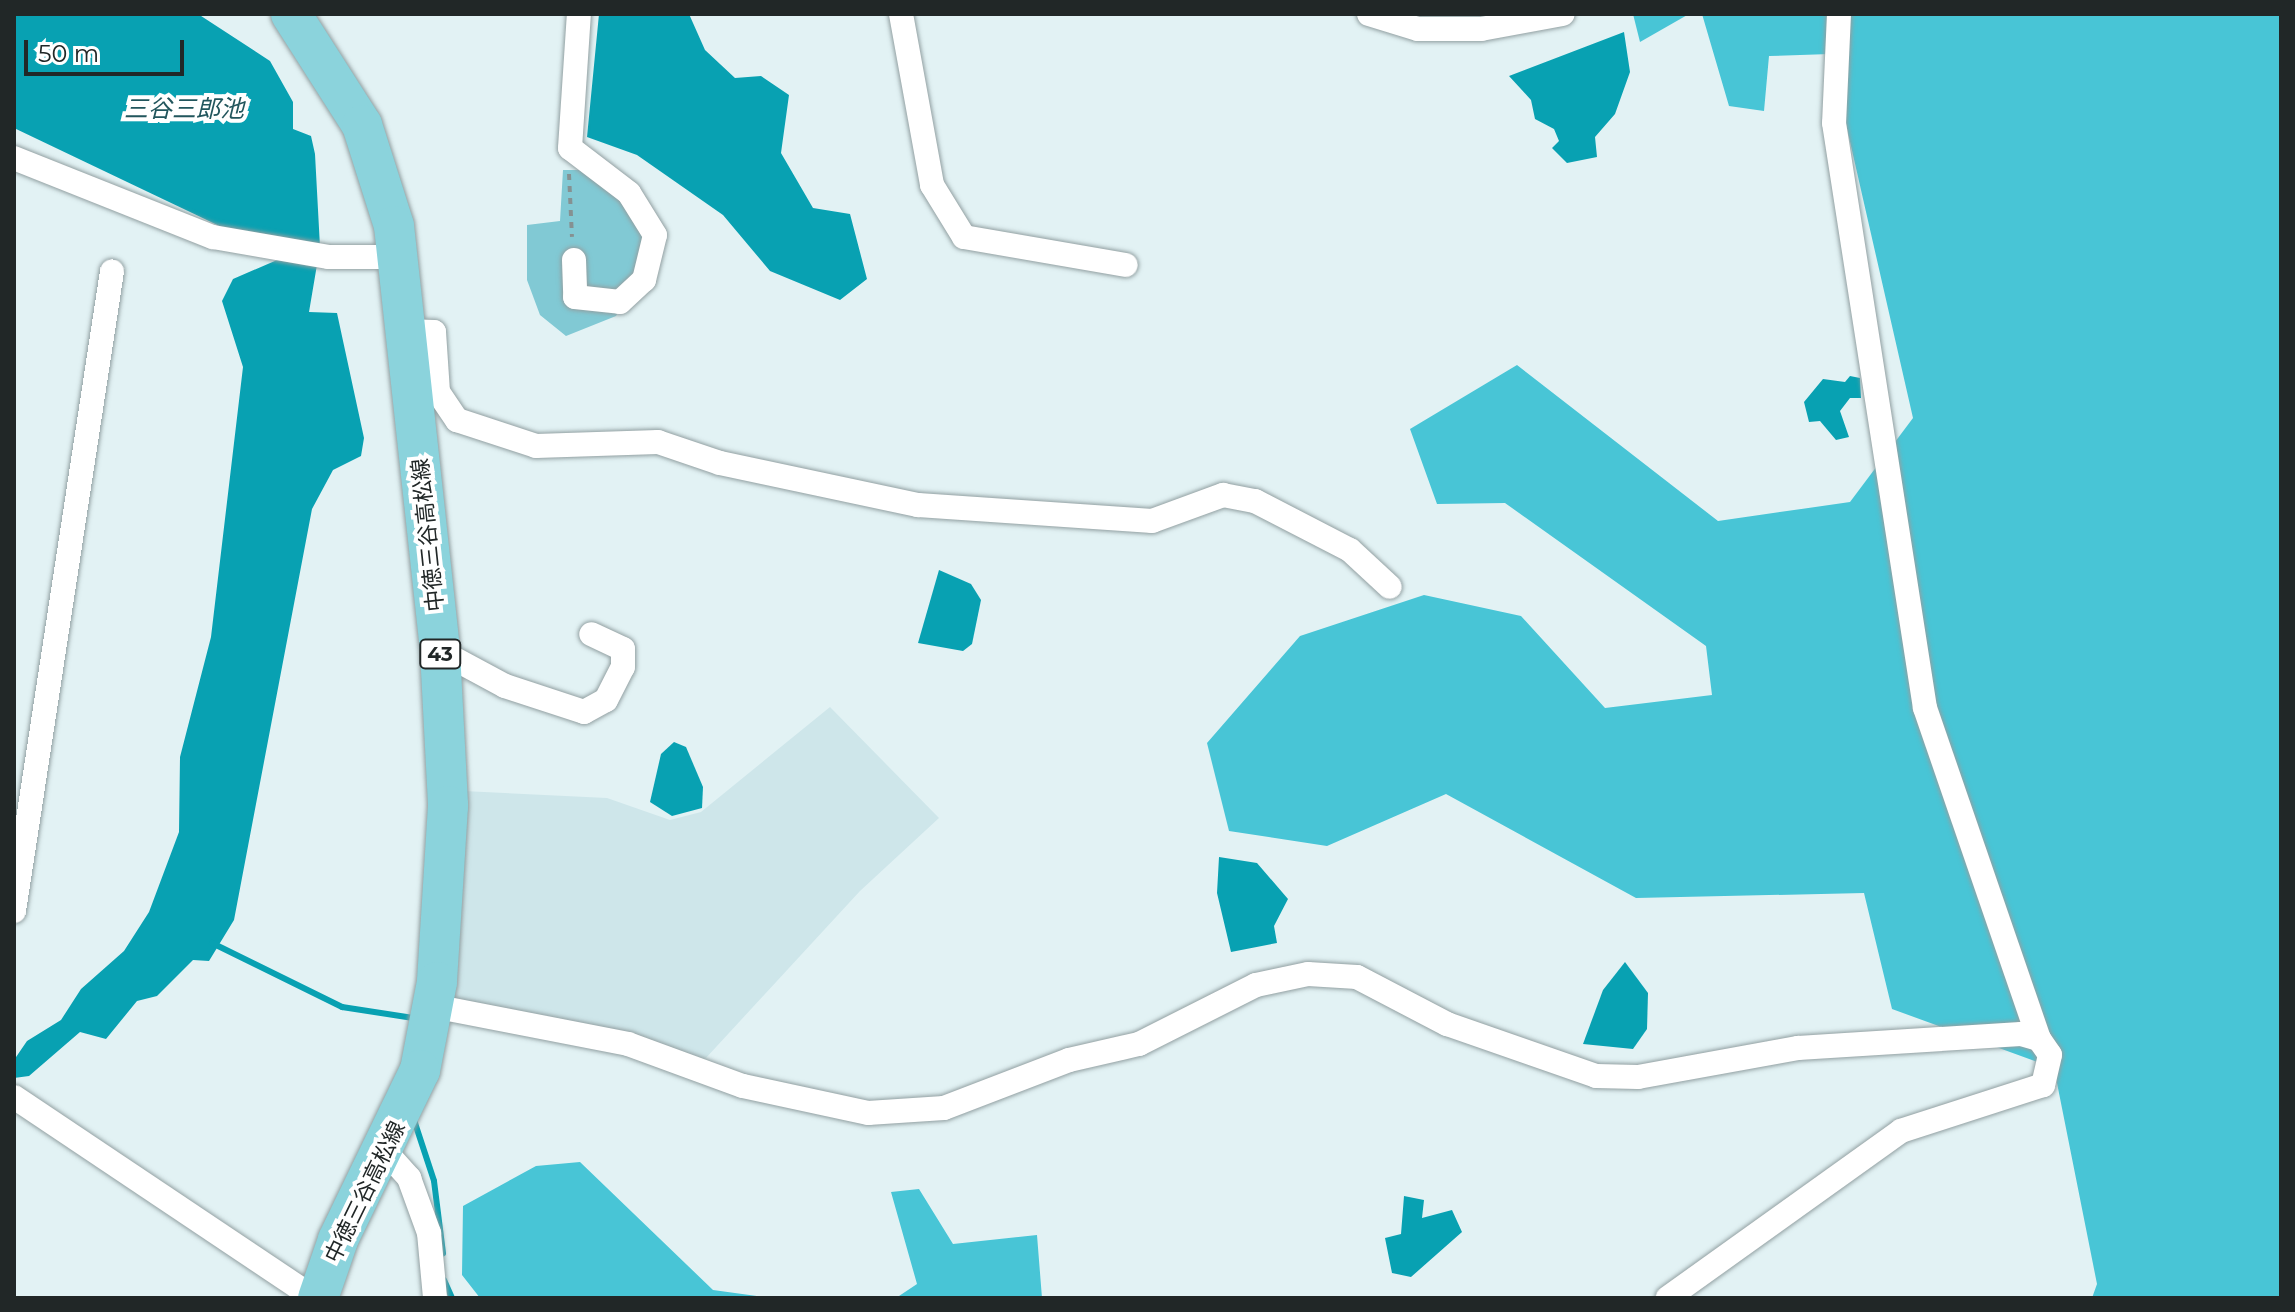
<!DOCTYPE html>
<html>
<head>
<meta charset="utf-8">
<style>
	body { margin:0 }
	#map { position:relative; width:2295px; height:1312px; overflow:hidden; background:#e2f2f4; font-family:Montserrat,"Noto Sans JP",sans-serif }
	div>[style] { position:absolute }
	.built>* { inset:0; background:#cee6ea }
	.green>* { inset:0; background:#81c9d4 }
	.forest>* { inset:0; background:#48c5d6 }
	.water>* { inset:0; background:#08a1b2 }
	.stream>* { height:6px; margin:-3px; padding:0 3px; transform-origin:3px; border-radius:3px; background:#08a1b2 }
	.path>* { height:4px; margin-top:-2px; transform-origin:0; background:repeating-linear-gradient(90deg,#859192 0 6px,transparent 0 12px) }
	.roads { filter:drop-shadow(0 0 2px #92a0a2) drop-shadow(0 0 2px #92a0a2) }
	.street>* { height:24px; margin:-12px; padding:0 12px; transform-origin:12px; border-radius:12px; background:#fff }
	.primary>* { height:40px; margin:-20px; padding:0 20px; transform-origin:20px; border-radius:20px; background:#8bd3dc }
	span { translate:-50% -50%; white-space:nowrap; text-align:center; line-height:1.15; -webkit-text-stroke:8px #fff; paint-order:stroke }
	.shield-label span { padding:2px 6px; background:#fff; border:2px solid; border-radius:6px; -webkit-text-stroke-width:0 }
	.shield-label { font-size:20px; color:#212727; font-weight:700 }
	.street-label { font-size:22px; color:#212727 }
	.water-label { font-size:24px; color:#22565d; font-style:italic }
	.frame { position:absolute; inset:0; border:16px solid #212727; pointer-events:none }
	.scale { position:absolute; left:24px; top:40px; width:160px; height:36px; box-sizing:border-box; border:4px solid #212727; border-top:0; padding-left:10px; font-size:24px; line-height:28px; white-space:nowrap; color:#212727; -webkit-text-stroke:6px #fff; paint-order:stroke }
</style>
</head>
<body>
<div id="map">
	<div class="built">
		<div style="clip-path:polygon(830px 707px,939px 818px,860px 891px,705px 1059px,611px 1029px,460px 1006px,445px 994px,463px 791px,607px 798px,670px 820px,701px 812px)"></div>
	</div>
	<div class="green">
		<div style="clip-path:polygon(563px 170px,590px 170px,650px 221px,636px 283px,616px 316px,566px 336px,540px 315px,527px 280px,527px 225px,560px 221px)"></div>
	</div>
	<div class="forest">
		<div style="clip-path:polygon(1633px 14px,1689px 14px,1640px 42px)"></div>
		<div style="clip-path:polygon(1702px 14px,2281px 14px,2281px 1298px,2092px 1298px,2097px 1284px,2054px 1068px,1892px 1009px,1864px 893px,1636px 898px,1446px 794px,1327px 846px,1229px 831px,1207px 743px,1300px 636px,1424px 595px,1521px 616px,1605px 708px,1712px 695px,1706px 646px,1505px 503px,1437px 504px,1410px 429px,1517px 365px,1718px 521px,1850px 502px,1913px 418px,1830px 54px,1769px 56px,1764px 111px,1729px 106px)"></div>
		<div style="clip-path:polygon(580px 1162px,713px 1290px,771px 1298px,480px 1298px,462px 1275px,463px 1206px,536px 1166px)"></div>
		<div style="clip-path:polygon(919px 1189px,953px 1244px,1037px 1235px,1042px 1298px,896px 1298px,917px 1284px,891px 1192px)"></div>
	</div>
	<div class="water">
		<div style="clip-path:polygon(14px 14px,198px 14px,270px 61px,293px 102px,293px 129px,311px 136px,315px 154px,320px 247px,309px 312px,337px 313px,364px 438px,361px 456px,333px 470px,312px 509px,234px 920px,209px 961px,193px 960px,157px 996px,137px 1001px,106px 1039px,80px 1032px,29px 1076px,14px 1078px,14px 1060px,27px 1041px,61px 1020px,81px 989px,124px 951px,149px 912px,179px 832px,180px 757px,211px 637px,243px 367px,222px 301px,233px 279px,284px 257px,14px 128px)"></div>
		<div style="clip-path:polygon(599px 14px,689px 14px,705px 50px,735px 78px,761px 76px,789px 95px,781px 153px,813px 208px,850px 214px,867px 279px,840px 300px,770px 271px,723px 215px,637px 155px,587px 137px)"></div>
		<div style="clip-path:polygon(1624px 32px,1630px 72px,1615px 114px,1595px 137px,1597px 157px,1567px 163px,1552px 148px,1559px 141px,1554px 129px,1535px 119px,1531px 100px,1509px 76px)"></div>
		<div style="clip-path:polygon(1850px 376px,1860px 378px,1861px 398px,1850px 398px,1840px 411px,1849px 437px,1836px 440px,1820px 421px,1809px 422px,1804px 402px,1823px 379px,1845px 382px)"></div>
		<div style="clip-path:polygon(939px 570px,971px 584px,981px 600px,972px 644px,963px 651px,918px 643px)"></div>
		<div style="clip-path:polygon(674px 742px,686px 747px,703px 787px,702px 808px,672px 816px,650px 802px,661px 754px)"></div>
		<div style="clip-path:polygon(1219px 857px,1257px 863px,1288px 899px,1274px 926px,1277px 943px,1231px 952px,1217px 893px)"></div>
		<div style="clip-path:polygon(1625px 962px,1648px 993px,1647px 1029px,1633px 1049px,1583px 1044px,1603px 990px)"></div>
		<div style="clip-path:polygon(1404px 1196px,1424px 1200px,1422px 1218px,1452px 1210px,1462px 1232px,1411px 1277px,1392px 1273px,1385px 1238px,1401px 1234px)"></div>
	</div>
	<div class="stream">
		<div style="left:212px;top:943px;width:145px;rotate:26.2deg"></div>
		<div style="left:342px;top:1007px;width:72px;rotate:8.8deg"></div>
		<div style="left:414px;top:1120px;width:64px;rotate:71.8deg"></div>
		<div style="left:434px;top:1181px;width:73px;rotate:82.9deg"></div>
		<div style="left:444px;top:1280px;width:20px;rotate:66deg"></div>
	</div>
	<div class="path">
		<div style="left:569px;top:174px;width:63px;rotate:87.3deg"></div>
	</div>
	<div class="roads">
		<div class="street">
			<div style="left:901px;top:14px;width:174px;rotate:79.7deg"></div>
			<div style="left:932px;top:185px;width:61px;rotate:58.4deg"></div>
			<div style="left:964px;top:237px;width:164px;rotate:9.8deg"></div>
			<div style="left:1369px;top:14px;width:51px;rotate:17deg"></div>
			<div style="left:1418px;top:29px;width:63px"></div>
			<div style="left:1481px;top:29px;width:83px;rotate:-10.4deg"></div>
			<div style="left:1839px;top:14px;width:109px;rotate:92.6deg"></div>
			<div style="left:1834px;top:123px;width:592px;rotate:81.16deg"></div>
			<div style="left:1925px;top:708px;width:350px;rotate:71deg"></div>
			<div style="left:14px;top:158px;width:214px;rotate:21.7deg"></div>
			<div style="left:213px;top:237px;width:118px;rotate:9.8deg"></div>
			<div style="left:329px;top:257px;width:70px"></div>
			<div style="left:574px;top:260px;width:37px;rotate:88deg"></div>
			<div style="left:575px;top:297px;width:45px;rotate:6.3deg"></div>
			<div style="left:620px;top:302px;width:33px;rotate:-43deg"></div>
			<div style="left:644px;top:280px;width:46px;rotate:-76.3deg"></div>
			<div style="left:655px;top:235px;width:49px;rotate:-121.8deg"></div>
			<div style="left:629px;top:193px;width:74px;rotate:-142.7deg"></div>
			<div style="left:570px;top:148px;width:134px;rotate:-86.2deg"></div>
			<div style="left:406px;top:331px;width:28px;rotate:2deg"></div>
			<div style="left:434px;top:332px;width:60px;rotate:86.2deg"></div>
			<div style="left:438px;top:392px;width:34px;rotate:56deg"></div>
			<div style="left:457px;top:420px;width:83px;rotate:18.2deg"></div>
			<div style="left:536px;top:446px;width:122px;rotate:-1.9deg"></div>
			<div style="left:658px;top:442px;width:65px;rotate:18.7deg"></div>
			<div style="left:720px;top:463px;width:202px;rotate:12deg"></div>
			<div style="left:918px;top:505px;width:235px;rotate:3.9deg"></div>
			<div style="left:1152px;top:521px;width:76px;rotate:-20.1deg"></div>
			<div style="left:1223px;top:495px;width:33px;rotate:11deg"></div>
			<div style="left:1255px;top:501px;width:107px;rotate:27.3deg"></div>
			<div style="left:1350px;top:550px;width:54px;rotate:42.8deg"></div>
			<div style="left:440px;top:651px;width:74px;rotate:28.3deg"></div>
			<div style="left:505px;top:686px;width:83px;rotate:18.2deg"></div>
			<div style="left:584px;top:712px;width:25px;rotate:-29deg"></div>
			<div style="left:606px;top:700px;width:37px;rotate:-63deg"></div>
			<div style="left:623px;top:667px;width:18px;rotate:-90deg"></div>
			<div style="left:623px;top:649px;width:35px;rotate:-155deg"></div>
			<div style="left:14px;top:911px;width:647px;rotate:-81.29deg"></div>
			<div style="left:433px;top:1006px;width:199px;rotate:11deg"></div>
			<div style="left:628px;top:1044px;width:122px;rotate:20.1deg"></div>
			<div style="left:743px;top:1086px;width:128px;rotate:12.2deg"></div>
			<div style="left:868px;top:1113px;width:76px;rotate:-3.8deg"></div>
			<div style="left:944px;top:1108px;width:134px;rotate:-21deg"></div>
			<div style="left:1069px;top:1060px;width:72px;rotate:-12.9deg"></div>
			<div style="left:1139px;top:1044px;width:131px;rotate:-26.8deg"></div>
			<div style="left:1256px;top:985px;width:53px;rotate:-11.9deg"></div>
			<div style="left:1308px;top:974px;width:49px;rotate:3.5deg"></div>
			<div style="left:1357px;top:977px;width:102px;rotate:27.6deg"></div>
			<div style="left:1447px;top:1024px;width:158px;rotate:19.2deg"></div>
			<div style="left:1596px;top:1076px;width:42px;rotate:1.4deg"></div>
			<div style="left:1638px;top:1077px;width:163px;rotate:-10.3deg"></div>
			<div style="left:1798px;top:1048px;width:223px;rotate:-3.6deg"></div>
			<div style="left:2021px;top:1034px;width:19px;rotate:16deg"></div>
			<div style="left:2039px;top:1039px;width:19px;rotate:55deg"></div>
			<div style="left:2050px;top:1055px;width:31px;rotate:103deg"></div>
			<div style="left:2043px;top:1085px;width:149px;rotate:162.1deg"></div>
			<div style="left:1901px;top:1131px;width:287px;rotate:144.4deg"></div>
			<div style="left:14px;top:1097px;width:361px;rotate:33.8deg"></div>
			<div style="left:384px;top:1150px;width:38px;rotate:48deg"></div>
			<div style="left:409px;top:1178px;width:59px;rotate:70deg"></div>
			<div style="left:429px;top:1233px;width:65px;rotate:84.7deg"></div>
		</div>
		<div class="primary">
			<div style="left:291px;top:14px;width:132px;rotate:57.4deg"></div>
			<div style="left:362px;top:125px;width:106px;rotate:72.4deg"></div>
			<div style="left:394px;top:226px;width:427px;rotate:83.8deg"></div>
			<div style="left:440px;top:651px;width:155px;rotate:87deg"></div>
			<div style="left:448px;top:806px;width:176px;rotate:93.6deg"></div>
			<div style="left:437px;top:982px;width:90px;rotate:100.9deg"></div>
			<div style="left:420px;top:1070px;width:189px;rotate:115.8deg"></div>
			<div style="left:338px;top:1240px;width:61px;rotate:109deg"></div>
		</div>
	</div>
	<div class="shield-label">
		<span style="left:440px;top:654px">43</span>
	</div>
	<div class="street-label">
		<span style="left:428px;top:535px;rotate:-96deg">中徳三谷高松線</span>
		<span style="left:365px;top:1192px;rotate:-64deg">中徳三谷高松線</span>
	</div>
	<div class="water-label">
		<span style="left:184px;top:109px">三谷三郎池</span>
	</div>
	<div class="frame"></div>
	<div class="scale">50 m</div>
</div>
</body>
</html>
